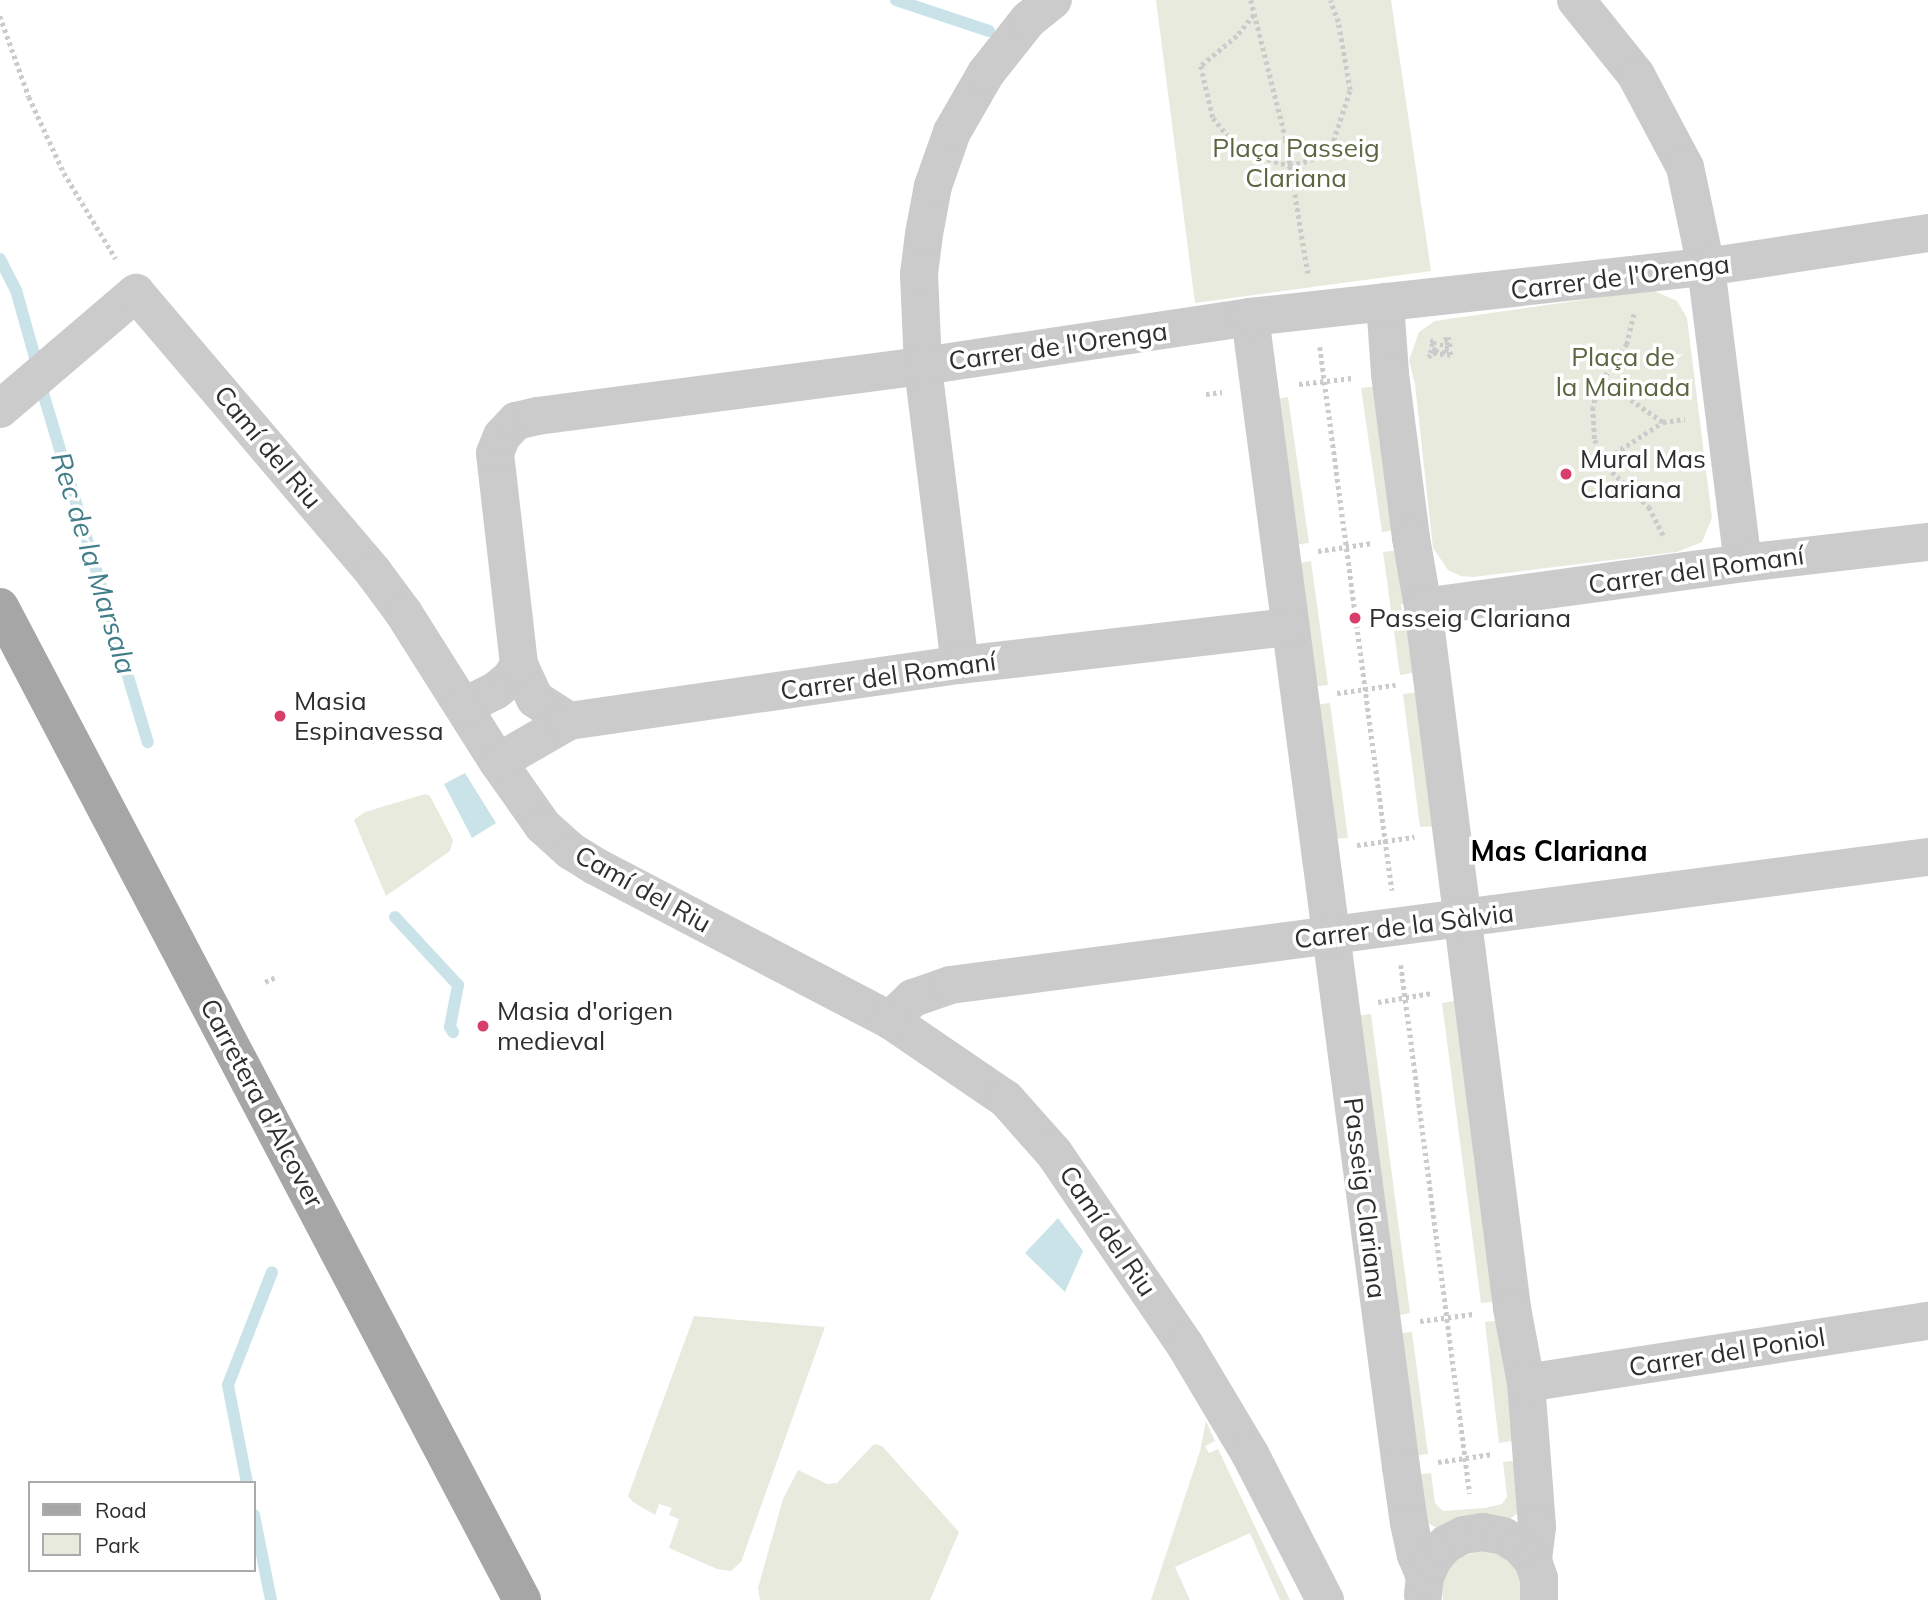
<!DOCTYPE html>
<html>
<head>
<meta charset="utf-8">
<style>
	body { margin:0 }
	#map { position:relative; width:1928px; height:1600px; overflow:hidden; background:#fff; font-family:Mulish,sans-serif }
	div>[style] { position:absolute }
	.green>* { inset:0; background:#e7eadd }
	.water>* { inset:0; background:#cae3e9 }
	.stream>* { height:12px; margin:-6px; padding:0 6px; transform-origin:6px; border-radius:6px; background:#cae3e9 }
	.path>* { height:4.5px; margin-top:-2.25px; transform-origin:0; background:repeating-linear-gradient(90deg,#cbcbcb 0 3.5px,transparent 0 7px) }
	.minor>* { height:38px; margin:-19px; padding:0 19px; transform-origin:19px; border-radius:19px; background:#cbcbcb }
	.major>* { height:38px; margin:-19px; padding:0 19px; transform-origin:19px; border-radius:19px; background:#a6a6a6 }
	.dots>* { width:19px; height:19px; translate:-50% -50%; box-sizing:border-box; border:4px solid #fff; border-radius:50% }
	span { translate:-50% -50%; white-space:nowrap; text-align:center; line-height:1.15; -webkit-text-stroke:7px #fff; paint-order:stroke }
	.park-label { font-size:26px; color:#5a663f }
	.street-label { font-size:26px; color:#2e2e2e }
	.poi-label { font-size:26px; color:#2e2e2e }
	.left { translate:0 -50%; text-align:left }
	.water-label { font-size:28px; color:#427d8a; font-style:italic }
	.neighbourhood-label { font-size:28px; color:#000; font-weight:700 }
	.legend { position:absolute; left:28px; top:1481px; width:228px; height:91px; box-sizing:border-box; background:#fff; border:2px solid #ababab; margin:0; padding:9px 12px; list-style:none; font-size:21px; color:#2e2e2e }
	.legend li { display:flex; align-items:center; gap:14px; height:35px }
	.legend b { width:35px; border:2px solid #ababab }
</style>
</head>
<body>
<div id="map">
	<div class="green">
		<div style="clip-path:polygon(1156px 0,1391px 0,1431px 271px,1195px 303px)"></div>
		<div style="clip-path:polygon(1652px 290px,1677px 301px,1687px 318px,1712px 518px,1702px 542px,1677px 552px,1473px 577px,1461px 576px,1448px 570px,1433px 548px,1415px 384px,1409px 360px,1419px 332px,1435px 321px)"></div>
		<div style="clip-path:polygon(1379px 386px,1399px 530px,1382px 532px,1361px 388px)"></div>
		<div style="clip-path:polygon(1288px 397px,1309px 543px,1292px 545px,1272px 400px)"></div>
		<div style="clip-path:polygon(1401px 550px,1408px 603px,1401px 604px,1403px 620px,1410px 619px,1417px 672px,1400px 675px,1383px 552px)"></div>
		<div style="clip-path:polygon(1311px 561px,1328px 685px,1311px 687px,1295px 564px)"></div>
		<div style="clip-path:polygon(1420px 692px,1437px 826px,1420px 827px,1403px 694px)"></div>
		<div style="clip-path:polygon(1330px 703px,1348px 838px,1331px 839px,1314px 705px)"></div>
		<div style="clip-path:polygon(425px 794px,430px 796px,453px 840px,450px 851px,386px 896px,354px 820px,365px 812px)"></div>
		<div style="clip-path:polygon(1460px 1000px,1480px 1153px,1473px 1155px,1499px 1301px,1481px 1303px,1442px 1003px)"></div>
		<div style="clip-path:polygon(1371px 1014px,1410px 1313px,1393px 1316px,1355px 1016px)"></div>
		<div style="clip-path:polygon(694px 1316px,825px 1327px,741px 1562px,731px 1571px,717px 1569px,669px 1548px,679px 1519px,669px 1515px,672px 1508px,659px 1504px,655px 1515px,633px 1502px,628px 1496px)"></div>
		<div style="clip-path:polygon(1502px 1320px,1518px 1440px,1499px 1443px,1485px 1322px)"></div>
		<div style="clip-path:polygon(1412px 1332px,1428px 1454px,1412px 1456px,1395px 1334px)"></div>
		<div style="clip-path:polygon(1206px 1421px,1215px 1441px,1205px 1446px,1209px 1453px,1218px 1449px,1290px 1600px,1280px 1600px,1250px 1533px,1175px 1567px,1190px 1600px,1151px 1600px,1200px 1451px)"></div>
		<div style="clip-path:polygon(874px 1444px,882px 1446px,959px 1532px,930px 1600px,760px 1600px,758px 1588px,783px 1499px,798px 1470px,827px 1484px,837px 1483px)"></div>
		<div style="clip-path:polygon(1520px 1460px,1519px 1512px,1510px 1519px,1441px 1530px,1427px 1523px,1414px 1475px,1431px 1473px,1435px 1503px,1443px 1511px,1485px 1508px,1502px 1504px,1507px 1497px,1503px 1462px)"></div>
		<div style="clip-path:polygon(1482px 1550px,1508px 1558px,1523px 1580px,1523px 1600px,1443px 1600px,1442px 1583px,1447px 1570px,1456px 1559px)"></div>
	</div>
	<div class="water">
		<div style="clip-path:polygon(465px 773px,496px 823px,472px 838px,444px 784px)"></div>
		<div style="clip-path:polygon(1058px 1218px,1083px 1251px,1065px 1292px,1025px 1253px)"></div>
	</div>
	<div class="stream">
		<div style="left:896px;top:0;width:98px;rotate:18.4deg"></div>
		<div style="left:0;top:259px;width:35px;rotate:63deg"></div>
		<div style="left:16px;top:290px;width:74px;rotate:74.3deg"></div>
		<div style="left:40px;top:383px;width:375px;rotate:73.3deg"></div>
		<div style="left:395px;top:917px;width:93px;rotate:47.2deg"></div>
		<div style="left:458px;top:985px;width:43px;rotate:100.8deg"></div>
		<div style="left:450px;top:1027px;width:6px;rotate:59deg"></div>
		<div style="left:247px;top:1483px;width:100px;rotate:-101deg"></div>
		<div style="left:228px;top:1385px;width:121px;rotate:-68.7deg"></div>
		<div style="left:254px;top:1515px;width:87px;rotate:78.7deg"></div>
	</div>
	<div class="path">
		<div style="left:1251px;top:0;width:143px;rotate:75.9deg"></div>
		<div style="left:1286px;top:139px;width:136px;rotate:80.7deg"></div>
		<div style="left:1254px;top:15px;width:27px;rotate:129deg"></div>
		<div style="left:1237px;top:36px;width:47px;rotate:140.2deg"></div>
		<div style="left:1201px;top:66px;width:53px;rotate:77deg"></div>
		<div style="left:1213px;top:118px;width:43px;rotate:49.7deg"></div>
		<div style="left:1241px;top:151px;width:51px;rotate:17deg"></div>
		<div style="left:1290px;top:166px;width:41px;rotate:-17.1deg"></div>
		<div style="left:1329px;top:154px;width:67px;rotate:-71.8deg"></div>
		<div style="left:1350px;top:90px;width:69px;rotate:-100deg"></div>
		<div style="left:1338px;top:22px;width:23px;rotate:-110deg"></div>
		<div style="left:0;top:16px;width:86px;rotate:70.3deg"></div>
		<div style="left:29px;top:97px;width:84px;rotate:65.3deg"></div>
		<div style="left:64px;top:173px;width:100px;rotate:58.8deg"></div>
		<div style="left:1634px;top:314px;width:31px;rotate:103deg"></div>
		<div style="left:1627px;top:344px;width:50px;rotate:123.7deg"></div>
		<div style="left:1599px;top:386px;width:22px;rotate:106deg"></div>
		<div style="left:1593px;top:407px;width:33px;rotate:87deg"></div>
		<div style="left:1595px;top:440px;width:30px;rotate:66deg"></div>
		<div style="left:1607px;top:467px;width:58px;rotate:43.6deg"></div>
		<div style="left:1649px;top:507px;width:33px;rotate:63deg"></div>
		<div style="left:1440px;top:345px;width:7px"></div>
		<div style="left:1447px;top:345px;width:6px;rotate:-90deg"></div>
		<div style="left:1447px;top:339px;width:3px;rotate:162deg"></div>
		<div style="left:1320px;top:347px;width:548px;rotate:82.45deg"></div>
		<div style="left:1430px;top:353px;width:8px;rotate:-67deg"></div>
		<div style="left:1433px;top:346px;width:6px;rotate:-121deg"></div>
		<div style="left:1430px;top:341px;width:4px"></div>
		<div style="left:1434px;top:341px;width:10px;rotate:84deg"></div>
		<div style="left:1435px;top:351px;width:11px;rotate:10deg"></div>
		<div style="left:1446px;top:353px;width:5px;rotate:-101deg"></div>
		<div style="left:1445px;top:348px;width:5px;rotate:-11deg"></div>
		<div style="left:1450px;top:347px;width:10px;rotate:-101deg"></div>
		<div style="left:1428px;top:357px;width:6px;rotate:-39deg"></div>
		<div style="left:1433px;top:353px;width:18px;rotate:6deg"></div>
		<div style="left:1451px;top:355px;width:5px;rotate:-112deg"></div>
		<div style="left:1602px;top:380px;width:74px;rotate:34.5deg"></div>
		<div style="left:1299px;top:384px;width:54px;rotate:-6.3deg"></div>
		<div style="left:1206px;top:394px;width:16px;rotate:-7deg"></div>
		<div style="left:1603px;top:461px;width:72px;rotate:-33deg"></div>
		<div style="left:1663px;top:422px;width:22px;rotate:-8deg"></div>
		<div style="left:1318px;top:551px;width:55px;rotate:-8.4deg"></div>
		<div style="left:1337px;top:693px;width:59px;rotate:-7.9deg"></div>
		<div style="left:1357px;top:845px;width:58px;rotate:-8deg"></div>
		<div style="left:1401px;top:965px;width:533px;rotate:82.57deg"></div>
		<div style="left:265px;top:982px;width:14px;rotate:-25deg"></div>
		<div style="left:1378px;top:1002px;width:55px;rotate:-9.5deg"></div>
		<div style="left:1420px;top:1321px;width:54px;rotate:-7.4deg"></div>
		<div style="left:1438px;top:1462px;width:55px;rotate:-8.4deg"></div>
	</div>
	<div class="minor">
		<div style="left:1576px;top:0;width:96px;rotate:51.3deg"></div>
		<div style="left:1636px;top:75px;width:104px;rotate:62deg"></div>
		<div style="left:1685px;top:167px;width:102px;rotate:78.1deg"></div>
		<div style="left:1706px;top:267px;width:298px;rotate:82.9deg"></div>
		<div style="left:1385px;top:302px;width:72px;rotate:86deg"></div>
		<div style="left:1390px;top:374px;width:165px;rotate:82.7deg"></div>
		<div style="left:1411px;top:538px;width:70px;rotate:80.1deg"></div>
		<div style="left:1423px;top:607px;width:707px;rotate:82.76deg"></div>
		<div style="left:1512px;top:1308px;width:76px;rotate:79.4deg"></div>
		<div style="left:1526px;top:1383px;width:144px;rotate:85.6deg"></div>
		<div style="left:1537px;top:1527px;width:34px;rotate:97deg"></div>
		<div style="left:1250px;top:317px;width:1160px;rotate:82.52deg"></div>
		<div style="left:1401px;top:1467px;width:57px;rotate:81.9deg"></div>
		<div style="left:1409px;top:1523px;width:33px;rotate:78deg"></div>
		<div style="left:1416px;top:1555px;width:24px;rotate:68deg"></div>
		<div style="left:0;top:409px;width:179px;rotate:-40.5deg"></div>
		<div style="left:136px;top:293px;width:367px;rotate:49.6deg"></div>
		<div style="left:374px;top:573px;width:49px;rotate:53.4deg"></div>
		<div style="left:403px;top:612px;width:178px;rotate:57.7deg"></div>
		<div style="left:498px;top:762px;width:78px;rotate:54.9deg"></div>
		<div style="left:543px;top:826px;width:38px;rotate:42deg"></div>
		<div style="left:571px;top:851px;width:28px;rotate:32deg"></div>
		<div style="left:595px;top:866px;width:333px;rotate:27.6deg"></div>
		<div style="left:890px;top:1020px;width:140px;rotate:34.3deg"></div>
		<div style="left:1006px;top:1099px;width:72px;rotate:48.4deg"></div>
		<div style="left:1054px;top:1153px;width:232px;rotate:55.7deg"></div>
		<div style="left:1185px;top:1345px;width:127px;rotate:59.2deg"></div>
		<div style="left:1250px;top:1454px;width:164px;rotate:62.8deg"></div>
		<div style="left:1423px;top:607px;width:323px;rotate:-7.8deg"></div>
		<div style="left:1743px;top:563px;width:186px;rotate:-6.5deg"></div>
		<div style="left:960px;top:665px;width:301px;rotate:-97.1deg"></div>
		<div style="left:923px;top:366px;width:92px;rotate:-92.5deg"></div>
		<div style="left:919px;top:274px;width:40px;rotate:-82.9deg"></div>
		<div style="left:924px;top:234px;width:49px;rotate:-79.4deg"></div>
		<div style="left:933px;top:186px;width:57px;rotate:-70.6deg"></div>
		<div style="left:952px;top:132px;width:68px;rotate:-60deg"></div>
		<div style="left:986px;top:73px;width:68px;rotate:-51.6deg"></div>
		<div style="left:1028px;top:20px;width:32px;rotate:-39deg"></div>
		<div style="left:465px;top:706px;width:34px;rotate:-27deg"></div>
		<div style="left:495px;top:691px;width:21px;rotate:-39deg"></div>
		<div style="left:511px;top:678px;width:16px;rotate:-60deg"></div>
		<div style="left:569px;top:721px;width:40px;rotate:-147.1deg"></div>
		<div style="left:535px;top:699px;width:38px;rotate:-115deg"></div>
		<div style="left:519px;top:664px;width:212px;rotate:-96.5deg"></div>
		<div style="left:495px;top:453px;width:18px;rotate:-68deg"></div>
		<div style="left:502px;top:436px;width:21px;rotate:-47deg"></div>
		<div style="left:516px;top:421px;width:22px;rotate:-13deg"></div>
		<div style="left:537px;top:416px;width:389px;rotate:-7.4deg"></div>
		<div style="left:923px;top:366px;width:331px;rotate:-8.5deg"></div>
		<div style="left:1250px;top:317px;width:459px;rotate:-6.3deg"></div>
		<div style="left:1706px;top:267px;width:225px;rotate:-8.7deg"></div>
		<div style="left:498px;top:762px;width:82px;rotate:-30deg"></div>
		<div style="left:569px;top:721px;width:395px;rotate:-8.2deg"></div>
		<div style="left:960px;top:665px;width:331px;rotate:-6.6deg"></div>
		<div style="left:890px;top:1020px;width:32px;rotate:-44deg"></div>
		<div style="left:913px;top:998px;width:39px;rotate:-19deg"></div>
		<div style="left:950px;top:985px;width:986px;rotate:-7.46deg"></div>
		<div style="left:1526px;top:1383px;width:407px;rotate:-8.8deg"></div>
		<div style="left:1423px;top:1595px;width:18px;rotate:-84deg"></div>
		<div style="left:1425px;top:1577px;width:20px;rotate:-66deg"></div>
		<div style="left:1433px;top:1559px;width:20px;rotate:-49deg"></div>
		<div style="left:1446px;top:1544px;width:20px;rotate:-27deg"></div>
		<div style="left:1464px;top:1535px;width:19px;rotate:-9deg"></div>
		<div style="left:1483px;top:1532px;width:20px;rotate:11deg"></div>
		<div style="left:1503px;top:1536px;width:20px;rotate:30deg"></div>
		<div style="left:1520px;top:1546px;width:20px;rotate:49deg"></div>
		<div style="left:1533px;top:1561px;width:18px;rotate:71deg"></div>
		<div style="left:1539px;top:1578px;width:22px;rotate:90deg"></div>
	</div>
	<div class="major">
		<div style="left:0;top:607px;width:1122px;rotate:62.27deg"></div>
	</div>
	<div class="dots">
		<div style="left:1566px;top:474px;background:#d73e6a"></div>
		<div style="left:1355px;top:618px;background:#d73e6a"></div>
		<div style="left:280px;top:716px;background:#d73e6a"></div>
		<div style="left:483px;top:1026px;background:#d73e6a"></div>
	</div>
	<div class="park-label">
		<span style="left:1296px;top:163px">Plaça Passeig<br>Clariana</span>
		<span style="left:1623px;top:372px">Plaça de<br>la Mainada</span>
	</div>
	<div class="street-label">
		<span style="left:1620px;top:277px;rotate:-7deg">Carrer de l'Orenga</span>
		<span style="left:1058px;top:346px;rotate:-8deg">Carrer de l'Orenga</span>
		<span style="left:268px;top:447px;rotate:50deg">Camí del Riu</span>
		<span style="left:1696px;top:570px;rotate:-8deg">Carrer del Romaní</span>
		<span style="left:888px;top:676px;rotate:-8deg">Carrer del Romaní</span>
		<span style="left:643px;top:889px;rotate:29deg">Camí del Riu</span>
		<span style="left:1404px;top:926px;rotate:-7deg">Carrer de la Sàlvia</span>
		<span style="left:262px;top:1103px;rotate:62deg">Carretera d'Alcover</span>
		<span style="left:1365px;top:1198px;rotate:83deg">Passeig Clariana</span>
		<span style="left:1108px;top:1231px;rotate:56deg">Camí del Riu</span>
		<span style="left:1727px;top:1352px;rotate:-9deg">Carrer del Poniol</span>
	</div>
	<div class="poi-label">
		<span class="left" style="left:1580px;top:474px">Mural Mas<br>Clariana</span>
		<span class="left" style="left:1369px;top:618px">Passeig Clariana</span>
		<span class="left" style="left:294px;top:716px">Masia<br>Espinavessa</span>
		<span class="left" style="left:497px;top:1026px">Masia d'origen<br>medieval</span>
	</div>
	<div class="water-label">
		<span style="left:94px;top:563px;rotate:73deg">Rec de la Marsala</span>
	</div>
	<div class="neighbourhood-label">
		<span style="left:1559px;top:851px">Mas Clariana</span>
	</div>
	<ul class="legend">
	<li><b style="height:9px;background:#a6a6a6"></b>Road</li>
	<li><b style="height:19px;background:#e7eadd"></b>Park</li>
	</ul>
</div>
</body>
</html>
